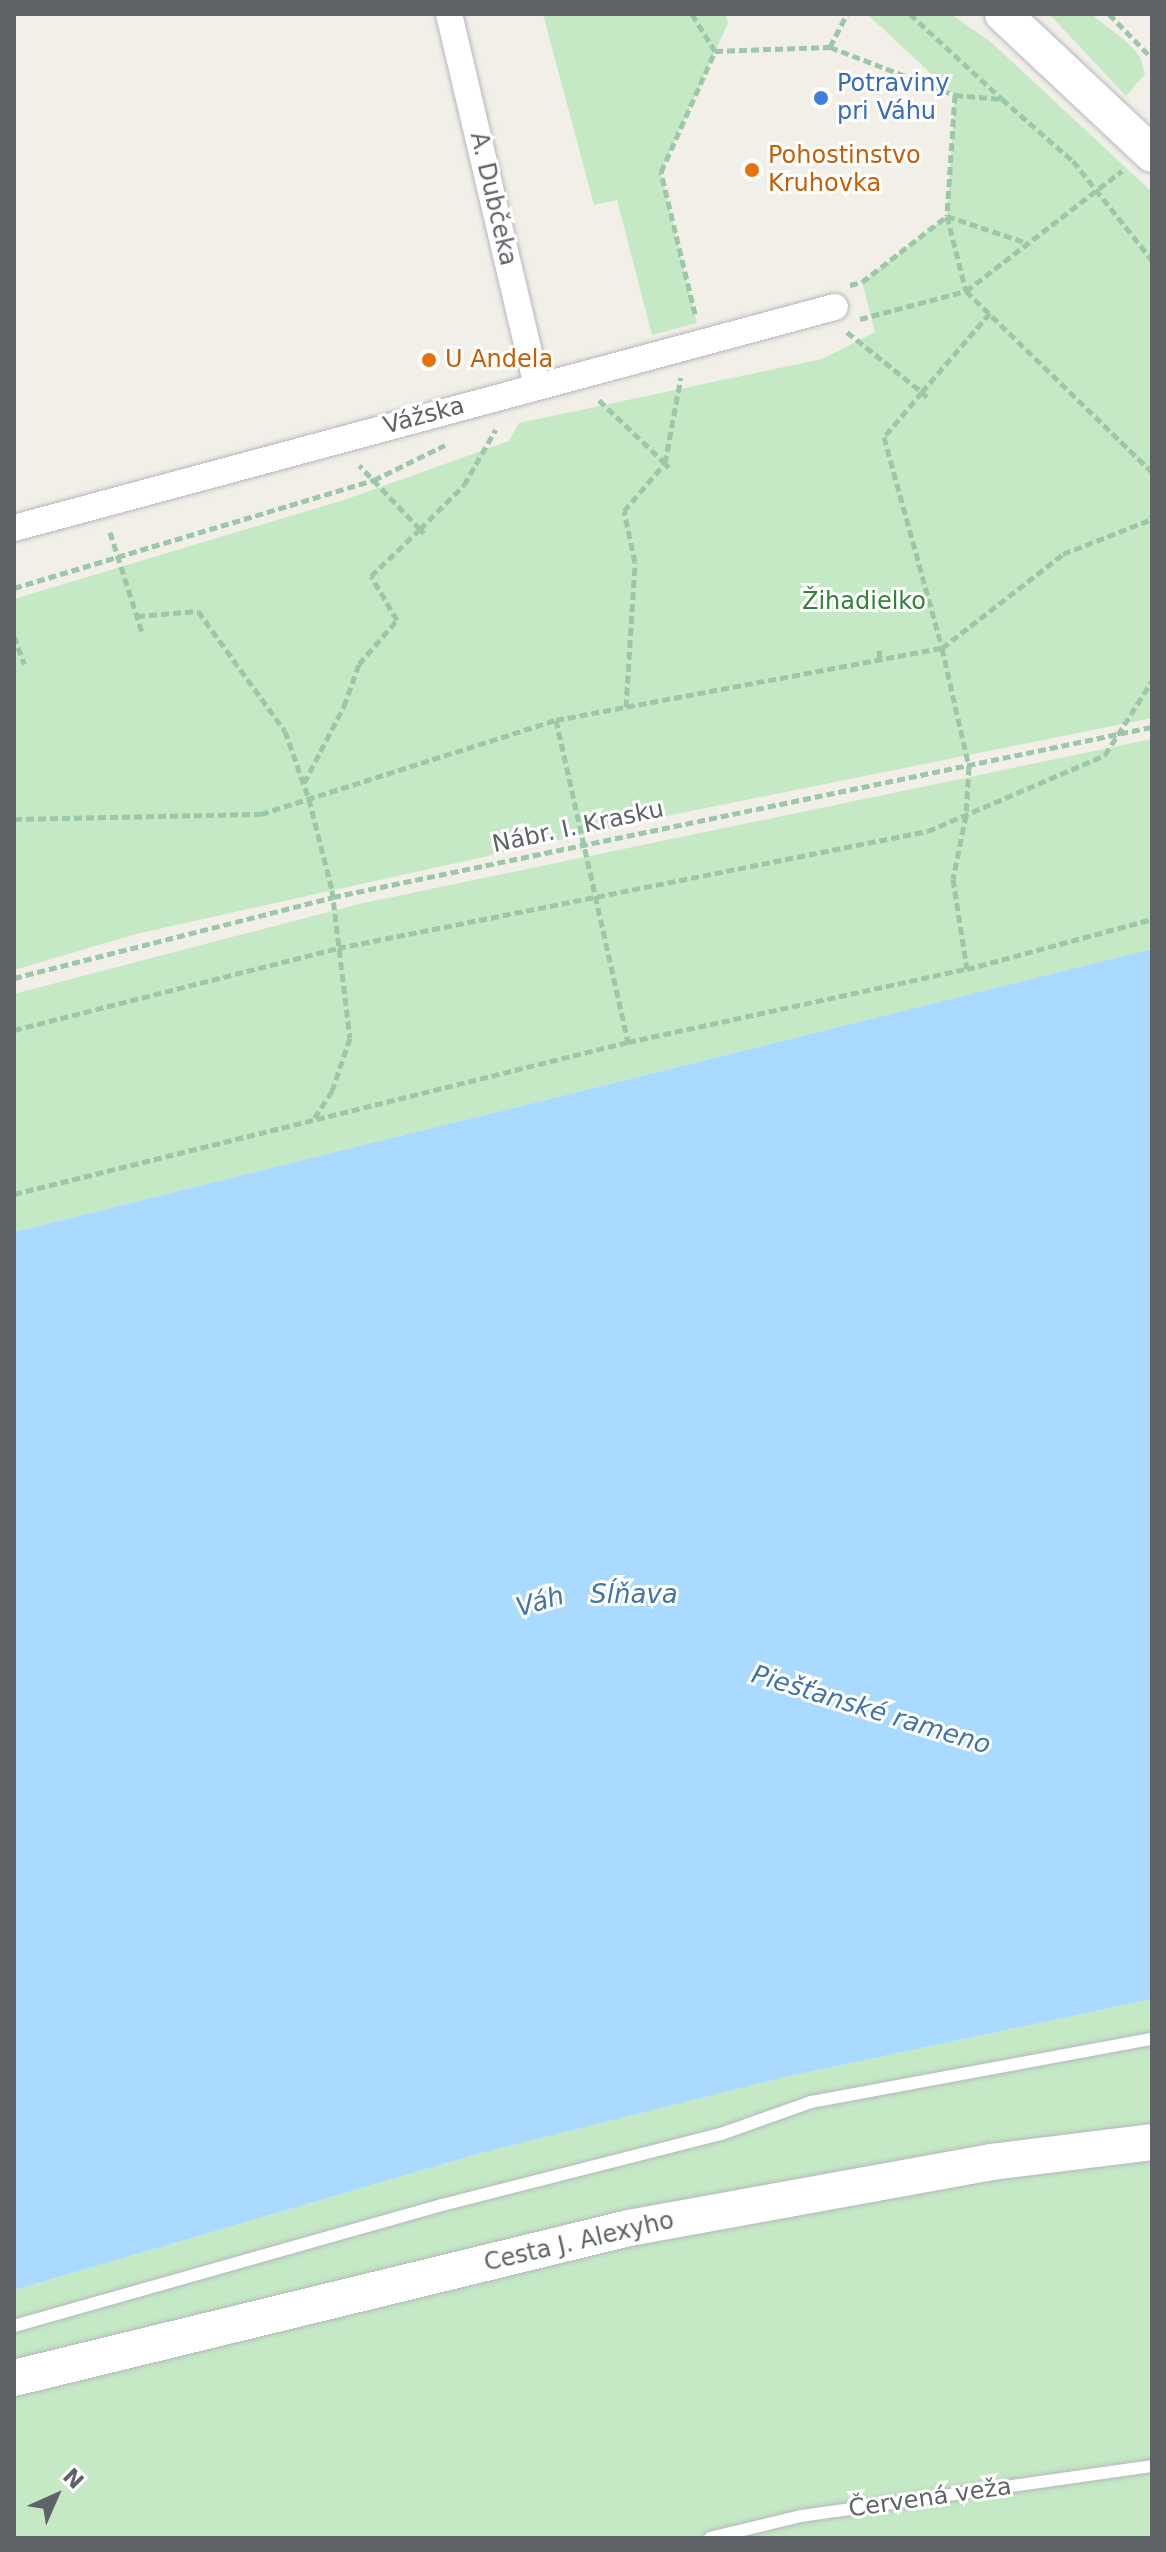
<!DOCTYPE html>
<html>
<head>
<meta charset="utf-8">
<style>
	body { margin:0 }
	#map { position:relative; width:1166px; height:2552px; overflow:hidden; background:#f1efe8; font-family:"DejaVu Sans",sans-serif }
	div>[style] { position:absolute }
	.green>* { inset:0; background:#c5e8c5 }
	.water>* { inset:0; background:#aadaff }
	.path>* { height:5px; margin-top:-2.5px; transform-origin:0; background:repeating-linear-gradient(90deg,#9cc7a9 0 8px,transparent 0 12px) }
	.roads { filter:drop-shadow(0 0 2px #b5b8bc) drop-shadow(0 0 2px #b5b8bc) }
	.lane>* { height:12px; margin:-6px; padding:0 6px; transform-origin:6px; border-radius:6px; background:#fff }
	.street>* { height:26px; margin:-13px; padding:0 13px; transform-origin:13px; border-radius:13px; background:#fff }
	.secondary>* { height:36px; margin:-18px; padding:0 18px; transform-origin:18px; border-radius:18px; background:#fff }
	.dots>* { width:22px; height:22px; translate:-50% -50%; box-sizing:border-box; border:4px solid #fff; border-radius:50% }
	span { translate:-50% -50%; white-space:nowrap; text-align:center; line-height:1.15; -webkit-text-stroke:6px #fff; paint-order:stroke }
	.shop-label { font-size:24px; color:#366cbe }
	.left { translate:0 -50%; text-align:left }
	.food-label { font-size:24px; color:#c56008 }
	.street-label { font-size:24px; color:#5f6368 }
	.park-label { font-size:24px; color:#348238 }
	.water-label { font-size:26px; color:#4174aa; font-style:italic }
	.frame { position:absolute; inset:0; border:16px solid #5f6368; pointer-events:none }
	.north { position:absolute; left:16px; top:2456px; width:80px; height:80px; -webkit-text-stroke:6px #fff; paint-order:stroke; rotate:45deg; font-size:22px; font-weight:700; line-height:32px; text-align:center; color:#5f6368 }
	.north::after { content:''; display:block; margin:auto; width:28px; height:36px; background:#5f6368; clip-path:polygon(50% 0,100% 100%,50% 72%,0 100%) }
</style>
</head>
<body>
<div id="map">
	<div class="green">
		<div style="clip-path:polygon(543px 14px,726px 14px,728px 23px,661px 172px,697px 323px,652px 335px,617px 200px,594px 205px)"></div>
		<div style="clip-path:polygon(867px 14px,951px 14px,992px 43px,1152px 192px,1152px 718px,676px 814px,136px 934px,14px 970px,14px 599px,347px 499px,509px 441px,519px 423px,822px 359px,875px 332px,862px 282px,947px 216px,955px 96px)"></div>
		<div style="clip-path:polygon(1049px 14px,1091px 14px,1128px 43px,1140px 57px,1145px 74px,1126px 96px)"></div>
		<div style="clip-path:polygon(1152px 739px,1152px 949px,14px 1232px,14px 994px,359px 904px)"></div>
		<div style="clip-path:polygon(1152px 1999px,1152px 2538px,14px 2538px,14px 2290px,477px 2154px,785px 2077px)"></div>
	</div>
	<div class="water">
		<div style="clip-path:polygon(1152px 949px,1152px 1999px,785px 2077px,477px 2154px,14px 2290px,14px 1232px)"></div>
	</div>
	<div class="path">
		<div style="left:692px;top:14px;width:44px;rotate:58.1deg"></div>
		<div style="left:715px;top:51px;width:115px;rotate:-2deg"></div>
		<div style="left:830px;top:47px;width:134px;rotate:21deg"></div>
		<div style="left:955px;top:95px;width:47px;rotate:4.9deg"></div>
		<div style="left:1002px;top:99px;width:94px;rotate:41.1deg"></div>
		<div style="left:1073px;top:161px;width:127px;rotate:51.4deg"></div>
		<div style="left:910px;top:14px;width:125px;rotate:42.7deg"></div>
		<div style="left:1109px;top:14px;width:62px;rotate:45.7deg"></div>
		<div style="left:830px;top:47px;width:37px;rotate:-63deg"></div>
		<div style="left:955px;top:95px;width:121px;rotate:93.8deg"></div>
		<div style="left:947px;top:216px;width:77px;rotate:75.8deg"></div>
		<div style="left:966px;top:291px;width:260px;rotate:44.2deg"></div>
		<div style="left:850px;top:285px;width:12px;rotate:-14deg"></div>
		<div style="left:862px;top:282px;width:108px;rotate:-37.8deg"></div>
		<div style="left:947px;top:216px;width:84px;rotate:18.6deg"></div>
		<div style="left:695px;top:314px;width:146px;rotate:-103.5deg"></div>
		<div style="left:661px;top:172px;width:133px;rotate:-65.9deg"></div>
		<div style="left:860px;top:319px;width:110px;rotate:-14.8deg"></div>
		<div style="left:966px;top:291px;width:197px;rotate:-37.6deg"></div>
		<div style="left:847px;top:332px;width:96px;rotate:38.7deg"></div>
		<div style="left:922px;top:392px;width:59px;rotate:130.2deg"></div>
		<div style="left:884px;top:437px;width:219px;rotate:74.6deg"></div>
		<div style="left:942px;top:648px;width:153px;rotate:-37.8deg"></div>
		<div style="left:1063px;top:554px;width:96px;rotate:-21.5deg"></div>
		<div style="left:927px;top:397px;width:7px;rotate:-135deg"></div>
		<div style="left:922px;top:392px;width:104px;rotate:-49.3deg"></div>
		<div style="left:599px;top:400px;width:91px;rotate:43.7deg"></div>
		<div style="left:665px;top:463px;width:87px;rotate:-79.5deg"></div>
		<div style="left:110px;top:532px;width:105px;rotate:72.3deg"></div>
		<div style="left:424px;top:533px;width:6px;rotate:-135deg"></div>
		<div style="left:420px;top:529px;width:62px;rotate:-45deg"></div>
		<div style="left:464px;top:485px;width:64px;rotate:-60.3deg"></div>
		<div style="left:14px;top:588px;width:376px;rotate:-16.7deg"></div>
		<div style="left:374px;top:480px;width:79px;rotate:-26.2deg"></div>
		<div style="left:137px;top:616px;width:61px;rotate:-4.7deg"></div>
		<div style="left:198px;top:611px;width:148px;rotate:54.1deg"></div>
		<div style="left:285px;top:731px;width:72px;rotate:70.6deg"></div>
		<div style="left:309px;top:799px;width:94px;rotate:75.8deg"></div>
		<div style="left:332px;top:890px;width:149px;rotate:83.1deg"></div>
		<div style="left:350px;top:1038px;width:56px;rotate:108.8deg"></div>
		<div style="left:332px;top:1091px;width:33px;rotate:123deg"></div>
		<div style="left:14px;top:636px;width:30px;rotate:70deg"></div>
		<div style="left:879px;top:650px;width:10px;rotate:84deg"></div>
		<div style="left:626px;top:707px;width:145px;rotate:-86.4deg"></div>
		<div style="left:635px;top:562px;width:52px;rotate:-102.2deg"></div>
		<div style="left:624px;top:511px;width:63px;rotate:-49.5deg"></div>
		<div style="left:665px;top:463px;width:6px;rotate:51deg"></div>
		<div style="left:556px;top:720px;width:393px;rotate:-10.6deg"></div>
		<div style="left:942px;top:648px;width:122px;rotate:77.2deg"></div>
		<div style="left:969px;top:767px;width:48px;rotate:93.6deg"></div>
		<div style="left:966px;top:815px;width:65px;rotate:101.5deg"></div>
		<div style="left:953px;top:879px;width:91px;rotate:81.2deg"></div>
		<div style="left:304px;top:783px;width:87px;rotate:-62.5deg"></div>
		<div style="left:344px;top:706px;width:45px;rotate:-70.3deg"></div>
		<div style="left:359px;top:664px;width:58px;rotate:-49.2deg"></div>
		<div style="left:397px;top:620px;width:51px;rotate:-120.6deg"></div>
		<div style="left:371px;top:576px;width:68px;rotate:-43.8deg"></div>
		<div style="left:420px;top:529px;width:88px;rotate:-133.6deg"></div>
		<div style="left:14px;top:819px;width:247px;rotate:-1.2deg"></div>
		<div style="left:261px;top:814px;width:310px;rotate:-17.7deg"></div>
		<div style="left:556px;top:720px;width:330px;rotate:77.4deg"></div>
		<div style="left:14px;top:978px;width:329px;rotate:-14.2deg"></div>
		<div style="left:333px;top:897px;width:836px;rotate:-11.73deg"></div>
		<div style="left:14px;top:1030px;width:334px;rotate:-14.2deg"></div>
		<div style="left:338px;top:948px;width:601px;rotate:-11.22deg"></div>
		<div style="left:928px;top:831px;width:193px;rotate:-23.2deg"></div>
		<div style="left:1105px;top:755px;width:88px;rotate:-57.6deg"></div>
		<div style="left:14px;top:1194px;width:633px;rotate:-13.9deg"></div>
		<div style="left:628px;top:1042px;width:347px;rotate:-12.2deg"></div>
		<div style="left:967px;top:969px;width:192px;rotate:-15.1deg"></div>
	</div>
	<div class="roads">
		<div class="lane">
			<div style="left:14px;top:2326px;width:445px;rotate:-15.8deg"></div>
			<div style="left:442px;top:2205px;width:288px;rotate:-14.3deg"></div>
			<div style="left:721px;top:2134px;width:96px;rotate:-19.6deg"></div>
			<div style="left:811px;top:2102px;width:347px;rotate:-10.5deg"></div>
			<div style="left:710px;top:2538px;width:94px;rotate:-13.6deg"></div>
			<div style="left:801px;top:2516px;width:355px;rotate:-8.1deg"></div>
		</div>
		<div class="street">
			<div style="left:449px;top:14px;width:381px;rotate:76.7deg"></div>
			<div style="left:14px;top:528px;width:850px;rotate:-15.07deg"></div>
		</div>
		<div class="secondary">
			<div style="left:1003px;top:14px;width:204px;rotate:43.2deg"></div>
			<div style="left:14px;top:2378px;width:633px;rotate:-13.71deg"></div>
			<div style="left:629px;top:2228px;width:369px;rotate:-10.3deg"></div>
			<div style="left:992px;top:2162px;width:161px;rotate:-7.1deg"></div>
		</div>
	</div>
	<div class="dots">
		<div style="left:821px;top:98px;background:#3f7fe0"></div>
		<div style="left:752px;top:170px;background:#e8710a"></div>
		<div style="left:429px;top:360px;background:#e8710a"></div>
	</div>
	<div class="shop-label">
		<span class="left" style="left:837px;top:98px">Potraviny<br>pri Váhu</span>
	</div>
	<div class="food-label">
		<span class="left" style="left:768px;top:170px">Pohostinstvo<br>Kruhovka</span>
		<span class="left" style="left:445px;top:360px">U Andela</span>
	</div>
	<div class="street-label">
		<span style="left:493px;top:199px;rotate:77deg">A. Dubčeka</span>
		<span style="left:424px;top:416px;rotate:-15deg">Vážska</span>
		<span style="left:578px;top:827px;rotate:-12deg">Nábr. I. Krasku</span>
		<span style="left:579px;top:2242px;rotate:-13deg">Cesta J. Alexyho</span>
		<span style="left:930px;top:2498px;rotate:-8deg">Červená veža</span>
	</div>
	<div class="park-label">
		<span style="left:864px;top:602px">Žihadielko</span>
	</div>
	<div class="water-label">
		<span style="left:634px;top:1595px">Sĺňava</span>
		<span style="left:540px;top:1602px;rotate:-16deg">Váh</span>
		<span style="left:871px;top:1710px;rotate:17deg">Piešťanské rameno</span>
	</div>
	<div class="frame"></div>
	<div class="north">N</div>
</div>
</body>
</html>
